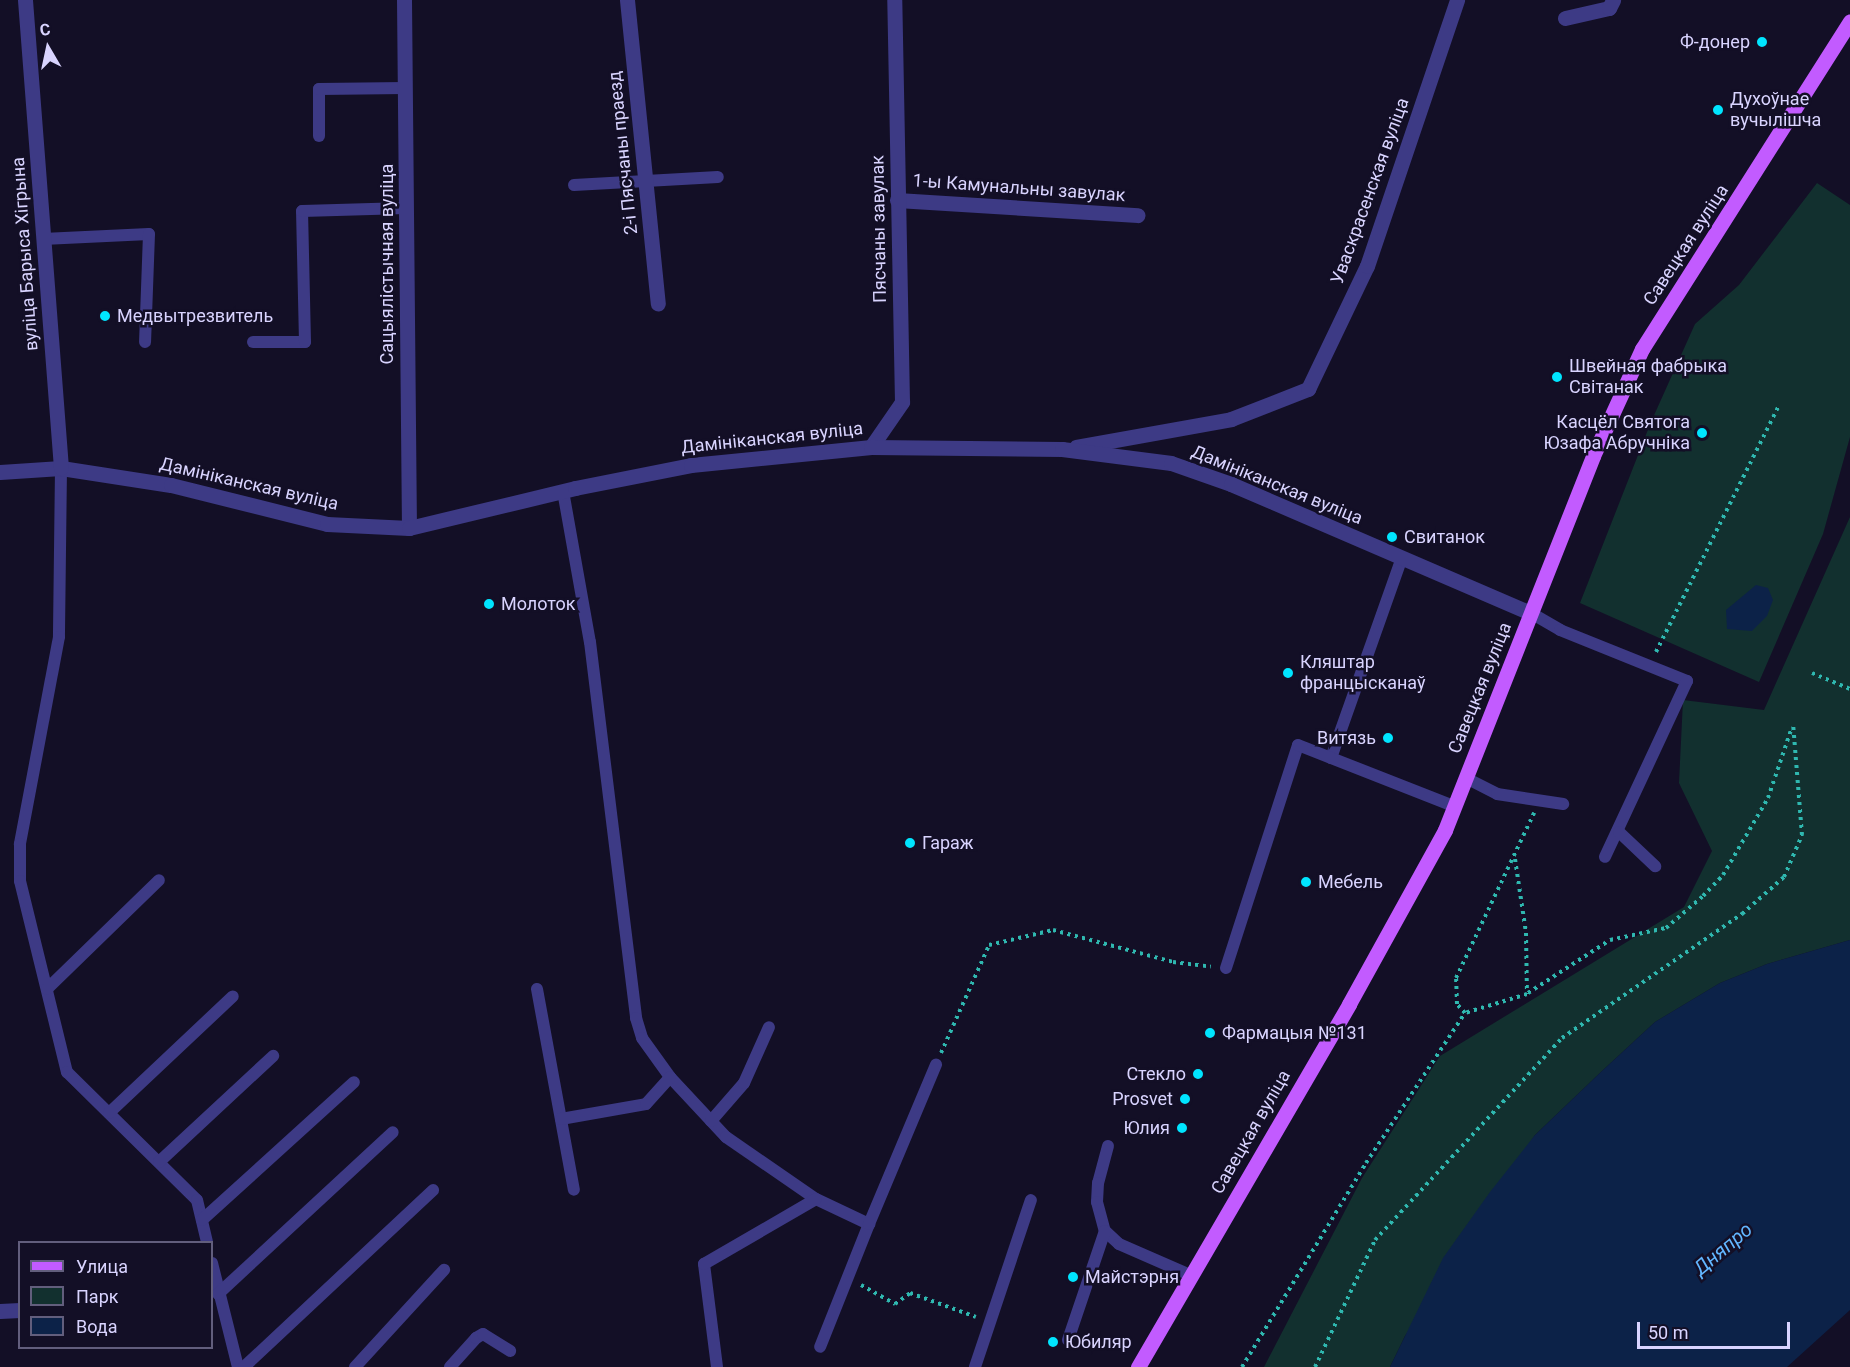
<!DOCTYPE html>
<html>
<head>
<meta charset="utf-8">
<style>
	body { margin:0 }
	#map { position:relative; width:1850px; height:1367px; overflow:hidden; background:#130f26; font-family:Roboto,sans-serif }
	div>[style] { position:absolute }
	.green>* { inset:0; background:#12302f }
	.water>* { inset:0; background:#0c2248 }
	.path>* { height:4px; margin-top:-2px; transform-origin:0; background:repeating-linear-gradient(90deg,#2fb8b0 0 3px,transparent 0 7.5px) }
	.service>* { height:12px; margin:-6px; padding:0 6px; transform-origin:6px; border-radius:6px; background:#3d3a85 }
	.minor>* { height:15px; margin:-7.5px; padding:0 7.5px; transform-origin:7.5px; border-radius:7.5px; background:#3d3a85 }
	.tertiary>* { height:15px; margin:-7.5px; padding:0 7.5px; transform-origin:7.5px; border-radius:7.5px; background:#3d3a85 }
	.primary>* { height:15px; margin:-7.5px; padding:0 7.5px; transform-origin:7.5px; border-radius:7.5px; background:#c25bff }
	.dots>* { width:16px; height:16px; translate:-50% -50%; box-sizing:border-box; border:3px solid #130f26; border-radius:50% }
	span { translate:-50% -50%; white-space:nowrap; text-align:center; line-height:1.15; -webkit-text-stroke:5px #130f26; paint-order:stroke }
	.poi-label { font-size:18px; color:#d9d4ff }
	.right { translate:-100% -50%; text-align:right }
	.left { translate:0 -50%; text-align:left }
	.street-label { font-size:18px; color:#d9d4ff }
	.water-label { font-size:20px; color:#62b6ff; font-style:italic }
	.legend { position:absolute; left:18px; top:1241px; width:195px; height:108px; box-sizing:border-box; background:#130f26; border:2px solid #625e7d; margin:0; padding:8px 10px; list-style:none; font-size:18px; color:#d9d4ff }
	.legend li { display:flex; align-items:center; gap:12px; height:30px }
	.legend b { width:30px; border:2px solid #625e7d }
	.north { position:absolute; left:18px; top:18px; width:60px; height:60px; -webkit-text-stroke:4px #130f26; paint-order:stroke; rotate:351deg; font-size:16px; font-weight:700; line-height:24px; text-align:center; color:#d9d4ff }
	.north::after { content:''; display:block; margin:auto; width:21px; height:27px; background:#d9d4ff; clip-path:polygon(50% 0,100% 100%,50% 72%,0 100%) }
	.scale { position:absolute; left:1637px; top:1322px; width:153px; height:27px; box-sizing:border-box; border:3px solid #d9d4ff; border-top:0; padding-left:8px; font-size:18px; line-height:21px; white-space:nowrap; color:#d9d4ff; -webkit-text-stroke:4px #130f26; paint-order:stroke }
</style>
</head>
<body>
<div id="map">
	<div class="green">
		<div style="clip-path:polygon(1817px 183px,1850px 205px,1850px 437px,1823px 534px,1759px 682px,1580px 603px,1651px 422px,1695px 324px,1739px 285px)"></div>
		<div style="clip-path:polygon(1850px 517px,1850px 940px,1767px 964px,1720px 983px,1655px 1022px,1602px 1071px,1535px 1135px,1405px 1336px,1390px 1367px,1264px 1367px,1362px 1178px,1440px 1056px,1684px 907px,1712px 851px,1679px 783px,1683px 700px,1764px 710px)"></div>
	</div>
	<div class="water">
		<div style="clip-path:polygon(1756px 585px,1768px 588px,1773px 600px,1767px 616px,1752px 631px,1727px 629px,1726px 610px)"></div>
		<div style="clip-path:polygon(1850px 940px,1850px 1310px,1787px 1367px,1390px 1367px,1443px 1258px,1490px 1192px,1535px 1135px,1602px 1071px,1655px 1022px,1720px 983px,1767px 964px)"></div>
	</div>
	<div class="path">
		<div style="left:1656px;top:652px;width:274px;rotate:-63.5deg"></div>
		<div style="left:1812px;top:673px;width:41px;rotate:22.8deg"></div>
		<div style="left:1515px;top:859px;width:75px;rotate:81.5deg"></div>
		<div style="left:1526px;top:933px;width:61px;rotate:89.1deg"></div>
		<div style="left:1527px;top:994px;width:65px;rotate:163deg"></div>
		<div style="left:1465px;top:1013px;width:12px;rotate:-132deg"></div>
		<div style="left:1457px;top:1004px;width:26px;rotate:-92deg"></div>
		<div style="left:1456px;top:978px;width:183px;rotate:-64.7deg"></div>
		<div style="left:1528px;top:993px;width:98px;rotate:-32.9deg"></div>
		<div style="left:1610px;top:940px;width:57px;rotate:-12.1deg"></div>
		<div style="left:1666px;top:928px;width:49px;rotate:-40.9deg"></div>
		<div style="left:1703px;top:896px;width:29px;rotate:-46deg"></div>
		<div style="left:1723px;top:875px;width:89px;rotate:-59.7deg"></div>
		<div style="left:1768px;top:798px;width:75px;rotate:-71.3deg"></div>
		<div style="left:941px;top:1053px;width:118px;rotate:-66deg"></div>
		<div style="left:989px;top:945px;width:66px;rotate:-13.2deg"></div>
		<div style="left:1053px;top:930px;width:124px;rotate:14.9deg"></div>
		<div style="left:1173px;top:962px;width:38px;rotate:7deg"></div>
		<div style="left:861px;top:1285px;width:39px;rotate:29deg"></div>
		<div style="left:895px;top:1304px;width:19px;rotate:-36deg"></div>
		<div style="left:910px;top:1293px;width:70px;rotate:20deg"></div>
		<div style="left:1242px;top:1367px;width:239px;rotate:-58.7deg"></div>
		<div style="left:1366px;top:1163px;width:180px;rotate:-56.6deg"></div>
		<div style="left:1315px;top:1367px;width:140px;rotate:-64.7deg"></div>
		<div style="left:1375px;top:1240px;width:275px;rotate:-47.2deg"></div>
		<div style="left:1562px;top:1038px;width:219px;rotate:-34.6deg"></div>
		<div style="left:1742px;top:914px;width:56px;rotate:-41.4deg"></div>
		<div style="left:1784px;top:877px;width:46px;rotate:-66.8deg"></div>
		<div style="left:1802px;top:835px;width:112px;rotate:-94.6deg"></div>
	</div>
	<div class="service">
		<div style="left:319px;top:136px;width:47px;rotate:-90deg"></div>
		<div style="left:319px;top:89px;width:86px;rotate:-0.7deg"></div>
		<div style="left:574px;top:185px;width:144px;rotate:-3.2deg"></div>
		<div style="left:43px;top:239px;width:106px;rotate:-2.7deg"></div>
		<div style="left:149px;top:234px;width:108px;rotate:92.1deg"></div>
		<div style="left:253px;top:342px;width:52px"></div>
		<div style="left:305px;top:342px;width:131px;rotate:-91.3deg"></div>
		<div style="left:302px;top:211px;width:104px;rotate:-1.7deg"></div>
		<div style="left:61px;top:468px;width:169px;rotate:90.7deg"></div>
		<div style="left:59px;top:637px;width:211px;rotate:100.7deg"></div>
		<div style="left:20px;top:844px;width:37px;rotate:90deg"></div>
		<div style="left:20px;top:881px;width:197px;rotate:76.2deg"></div>
		<div style="left:67px;top:1072px;width:182px;rotate:44.6deg"></div>
		<div style="left:197px;top:1200px;width:43px;rotate:76.6deg"></div>
		<div style="left:563px;top:491px;width:153px;rotate:79.9deg"></div>
		<div style="left:590px;top:642px;width:379px;rotate:83deg"></div>
		<div style="left:636px;top:1018px;width:21px;rotate:73deg"></div>
		<div style="left:642px;top:1038px;width:48px;rotate:54.3deg"></div>
		<div style="left:670px;top:1077px;width:82px;rotate:47deg"></div>
		<div style="left:726px;top:1137px;width:109px;rotate:34.6deg"></div>
		<div style="left:816px;top:1199px;width:59px;rotate:25.3deg"></div>
		<div style="left:869px;top:1224px;width:132px;rotate:111.7deg"></div>
		<div style="left:1531px;top:613px;width:34px;rotate:30deg"></div>
		<div style="left:1560px;top:630px;width:137px;rotate:21.9deg"></div>
		<div style="left:1687px;top:681px;width:194px;rotate:115deg"></div>
		<div style="left:1331px;top:758px;width:213px;rotate:-70.5deg"></div>
		<div style="left:1466px;top:778px;width:35px;rotate:27deg"></div>
		<div style="left:1497px;top:794px;width:67px;rotate:8.6deg"></div>
		<div style="left:1619px;top:832px;width:50px;rotate:43.4deg"></div>
		<div style="left:1226px;top:968px;width:234px;rotate:-72.1deg"></div>
		<div style="left:1298px;top:745px;width:168px;rotate:21.4deg"></div>
		<div style="left:47px;top:989px;width:156px;rotate:-44.2deg"></div>
		<div style="left:537px;top:989px;width:204px;rotate:79.6deg"></div>
		<div style="left:109px;top:1113px;width:170px;rotate:-43.3deg"></div>
		<div style="left:561px;top:1119px;width:86px;rotate:-10deg"></div>
		<div style="left:646px;top:1104px;width:36px;rotate:-48deg"></div>
		<div style="left:711px;top:1121px;width:50px;rotate:-49deg"></div>
		<div style="left:744px;top:1083px;width:61px;rotate:-65.9deg"></div>
		<div style="left:1108px;top:1146px;width:38px;rotate:105deg"></div>
		<div style="left:1098px;top:1183px;width:19px;rotate:93deg"></div>
		<div style="left:1097px;top:1202px;width:30px;rotate:75deg"></div>
		<div style="left:1105px;top:1231px;width:19px;rotate:43deg"></div>
		<div style="left:1119px;top:1244px;width:77px;rotate:23.6deg"></div>
		<div style="left:159px;top:1162px;width:156px;rotate:-42.9deg"></div>
		<div style="left:202px;top:1220px;width:205px;rotate:-42.2deg"></div>
		<div style="left:869px;top:1224px;width:173px;rotate:-67.2deg"></div>
		<div style="left:212px;top:1263px;width:107px;rotate:76deg"></div>
		<div style="left:218px;top:1294px;width:238px;rotate:-42.8deg"></div>
		<div style="left:1068px;top:1340px;width:115px;rotate:-71.3deg"></div>
		<div style="left:244px;top:1367px;width:259px;rotate:-43.1deg"></div>
		<div style="left:355px;top:1367px;width:132px;rotate:-47.5deg"></div>
		<div style="left:450px;top:1367px;width:39px;rotate:-48deg"></div>
		<div style="left:476px;top:1338px;width:8px;rotate:-30deg"></div>
		<div style="left:483px;top:1334px;width:32px;rotate:32deg"></div>
		<div style="left:717px;top:1367px;width:104px;rotate:-97.2deg"></div>
		<div style="left:704px;top:1264px;width:129px;rotate:-30.1deg"></div>
		<div style="left:975px;top:1367px;width:176px;rotate:-71.5deg"></div>
	</div>
	<div class="minor">
		<div style="left:404px;top:0;width:528px;rotate:89.46deg"></div>
		<div style="left:627px;top:0;width:305px;rotate:84.2deg"></div>
		<div style="left:1565px;top:18px;width:45px;rotate:-12.8deg"></div>
		<div style="left:1609px;top:8px;width:9px;rotate:-63deg"></div>
		<div style="left:897px;top:200px;width:241px;rotate:3.6deg"></div>
		<div style="left:871px;top:447px;width:55px;rotate:-55.4deg"></div>
		<div style="left:902px;top:402px;width:402px;rotate:-91.1deg"></div>
		<div style="left:1076px;top:447px;width:158px;rotate:-10.2deg"></div>
		<div style="left:1231px;top:419px;width:83px;rotate:-21.3deg"></div>
		<div style="left:1308px;top:389px;width:136px;rotate:-64.4deg"></div>
		<div style="left:1367px;top:266px;width:281px;rotate:-71.3deg"></div>
		<div style="left:0;top:472px;width:61px;rotate:-3.8deg"></div>
		<div style="left:61px;top:468px;width:111px;rotate:8.8deg"></div>
		<div style="left:171px;top:485px;width:161px;rotate:14deg"></div>
		<div style="left:327px;top:524px;width:82px;rotate:2.8deg"></div>
		<div style="left:409px;top:528px;width:171px;rotate:-13.5deg"></div>
		<div style="left:575px;top:488px;width:118px;rotate:-11.2deg"></div>
		<div style="left:691px;top:465px;width:181px;rotate:-5.7deg"></div>
		<div style="left:871px;top:447px;width:191px;rotate:0.6deg"></div>
		<div style="left:1062px;top:449px;width:110px;rotate:7.3deg"></div>
		<div style="left:1171px;top:463px;width:64px;rotate:19.3deg"></div>
		<div style="left:1231px;top:484px;width:327px;rotate:23.3deg"></div>
		<div style="left:0;top:1311px;width:20px;rotate:-3deg"></div>
	</div>
	<div class="tertiary">
		<div style="left:25px;top:0;width:469px;rotate:85.6deg"></div>
	</div>
	<div class="primary">
		<div style="left:1138px;top:1367px;width:420px;rotate:-59.8deg"></div>
		<div style="left:1349px;top:1004px;width:199px;rotate:-61.1deg"></div>
		<div style="left:1445px;top:830px;width:402px;rotate:-68.4deg"></div>
		<div style="left:1593px;top:456px;width:118px;rotate:-65.4deg"></div>
		<div style="left:1642px;top:349px;width:388px;rotate:-57.6deg"></div>
	</div>
	<div class="dots">
		<div style="left:1762px;top:42px;background:#00e5ff"></div>
		<div style="left:1718px;top:110px;background:#00e5ff"></div>
		<div style="left:105px;top:316px;background:#00e5ff"></div>
		<div style="left:1557px;top:377px;background:#00e5ff"></div>
		<div style="left:1702px;top:433px;background:#00e5ff"></div>
		<div style="left:1392px;top:537px;background:#00e5ff"></div>
		<div style="left:489px;top:604px;background:#00e5ff"></div>
		<div style="left:1288px;top:673px;background:#00e5ff"></div>
		<div style="left:1388px;top:738px;background:#00e5ff"></div>
		<div style="left:910px;top:843px;background:#00e5ff"></div>
		<div style="left:1306px;top:882px;background:#00e5ff"></div>
		<div style="left:1210px;top:1033px;background:#00e5ff"></div>
		<div style="left:1198px;top:1074px;background:#00e5ff"></div>
		<div style="left:1185px;top:1099px;background:#00e5ff"></div>
		<div style="left:1182px;top:1128px;background:#00e5ff"></div>
		<div style="left:1073px;top:1277px;background:#00e5ff"></div>
		<div style="left:1053px;top:1342px;background:#00e5ff"></div>
	</div>
	<div class="poi-label">
		<span class="right" style="left:1750px;top:42px">Ф-донер</span>
		<span class="left" style="left:1730px;top:110px">Духоўнае<br>вучылішча</span>
		<span class="left" style="left:117px;top:316px">Медвытрезвитель</span>
		<span class="left" style="left:1569px;top:377px">Швейная фабрыка<br>Світанак</span>
		<span class="right" style="left:1690px;top:433px">Касцёл Святога<br>Юзафа Абручніка</span>
		<span class="left" style="left:1404px;top:537px">Свитанок</span>
		<span class="left" style="left:501px;top:604px">Молоток</span>
		<span class="left" style="left:1300px;top:673px">Кляштар<br>францысканаў</span>
		<span class="right" style="left:1376px;top:738px">Витязь</span>
		<span class="left" style="left:922px;top:843px">Гараж</span>
		<span class="left" style="left:1318px;top:882px">Мебель</span>
		<span class="left" style="left:1222px;top:1033px">Фармацыя №131</span>
		<span class="right" style="left:1186px;top:1074px">Стекло</span>
		<span class="right" style="left:1173px;top:1099px">Prosvet</span>
		<span class="right" style="left:1170px;top:1128px">Юлия</span>
		<span class="left" style="left:1085px;top:1277px">Майстэрня</span>
		<span class="left" style="left:1065px;top:1342px">Юбиляр</span>
	</div>
	<div class="street-label">
		<span style="left:623px;top:153px;rotate:-96deg">2-і Пясчаны праезд</span>
		<span style="left:1019px;top:188px;rotate:4deg">1-ы Камунальны завулак</span>
		<span style="left:1370px;top:191px;rotate:-70deg">Уваскрасенская вуліца</span>
		<span style="left:879px;top:229px;rotate:-91deg">Пясчаны завулак</span>
		<span style="left:1686px;top:245px;rotate:-57deg">Савецкая вуліца</span>
		<span style="left:25px;top:254px;rotate:-94deg">вуліца Барыса Хігрына</span>
		<span style="left:387px;top:264px;rotate:-90deg">Сацыялістычная вуліца</span>
		<span style="left:772px;top:438px;rotate:-6deg">Дамініканская вуліца</span>
		<span style="left:249px;top:484px;rotate:13deg">Дамініканская вуліца</span>
		<span style="left:1277px;top:485px;rotate:22deg">Дамініканская вуліца</span>
		<span style="left:1480px;top:688px;rotate:-68deg">Савецкая вуліца</span>
		<span style="left:1251px;top:1132px;rotate:-60deg">Савецкая вуліца</span>
	</div>
	<div class="water-label">
		<span style="left:1723px;top:1249px;rotate:-40deg">Дняпро</span>
	</div>
	<ul class="legend">
	<li><b style="height:8px;background:#c25bff"></b>Улица</li>
	<li><b style="height:16px;background:#12302f"></b>Парк</li>
	<li><b style="height:16px;background:#0c2248"></b>Вода</li>
	</ul>
	<div class="north">С</div>
	<div class="scale">50 m</div>
</div>
</body>
</html>
